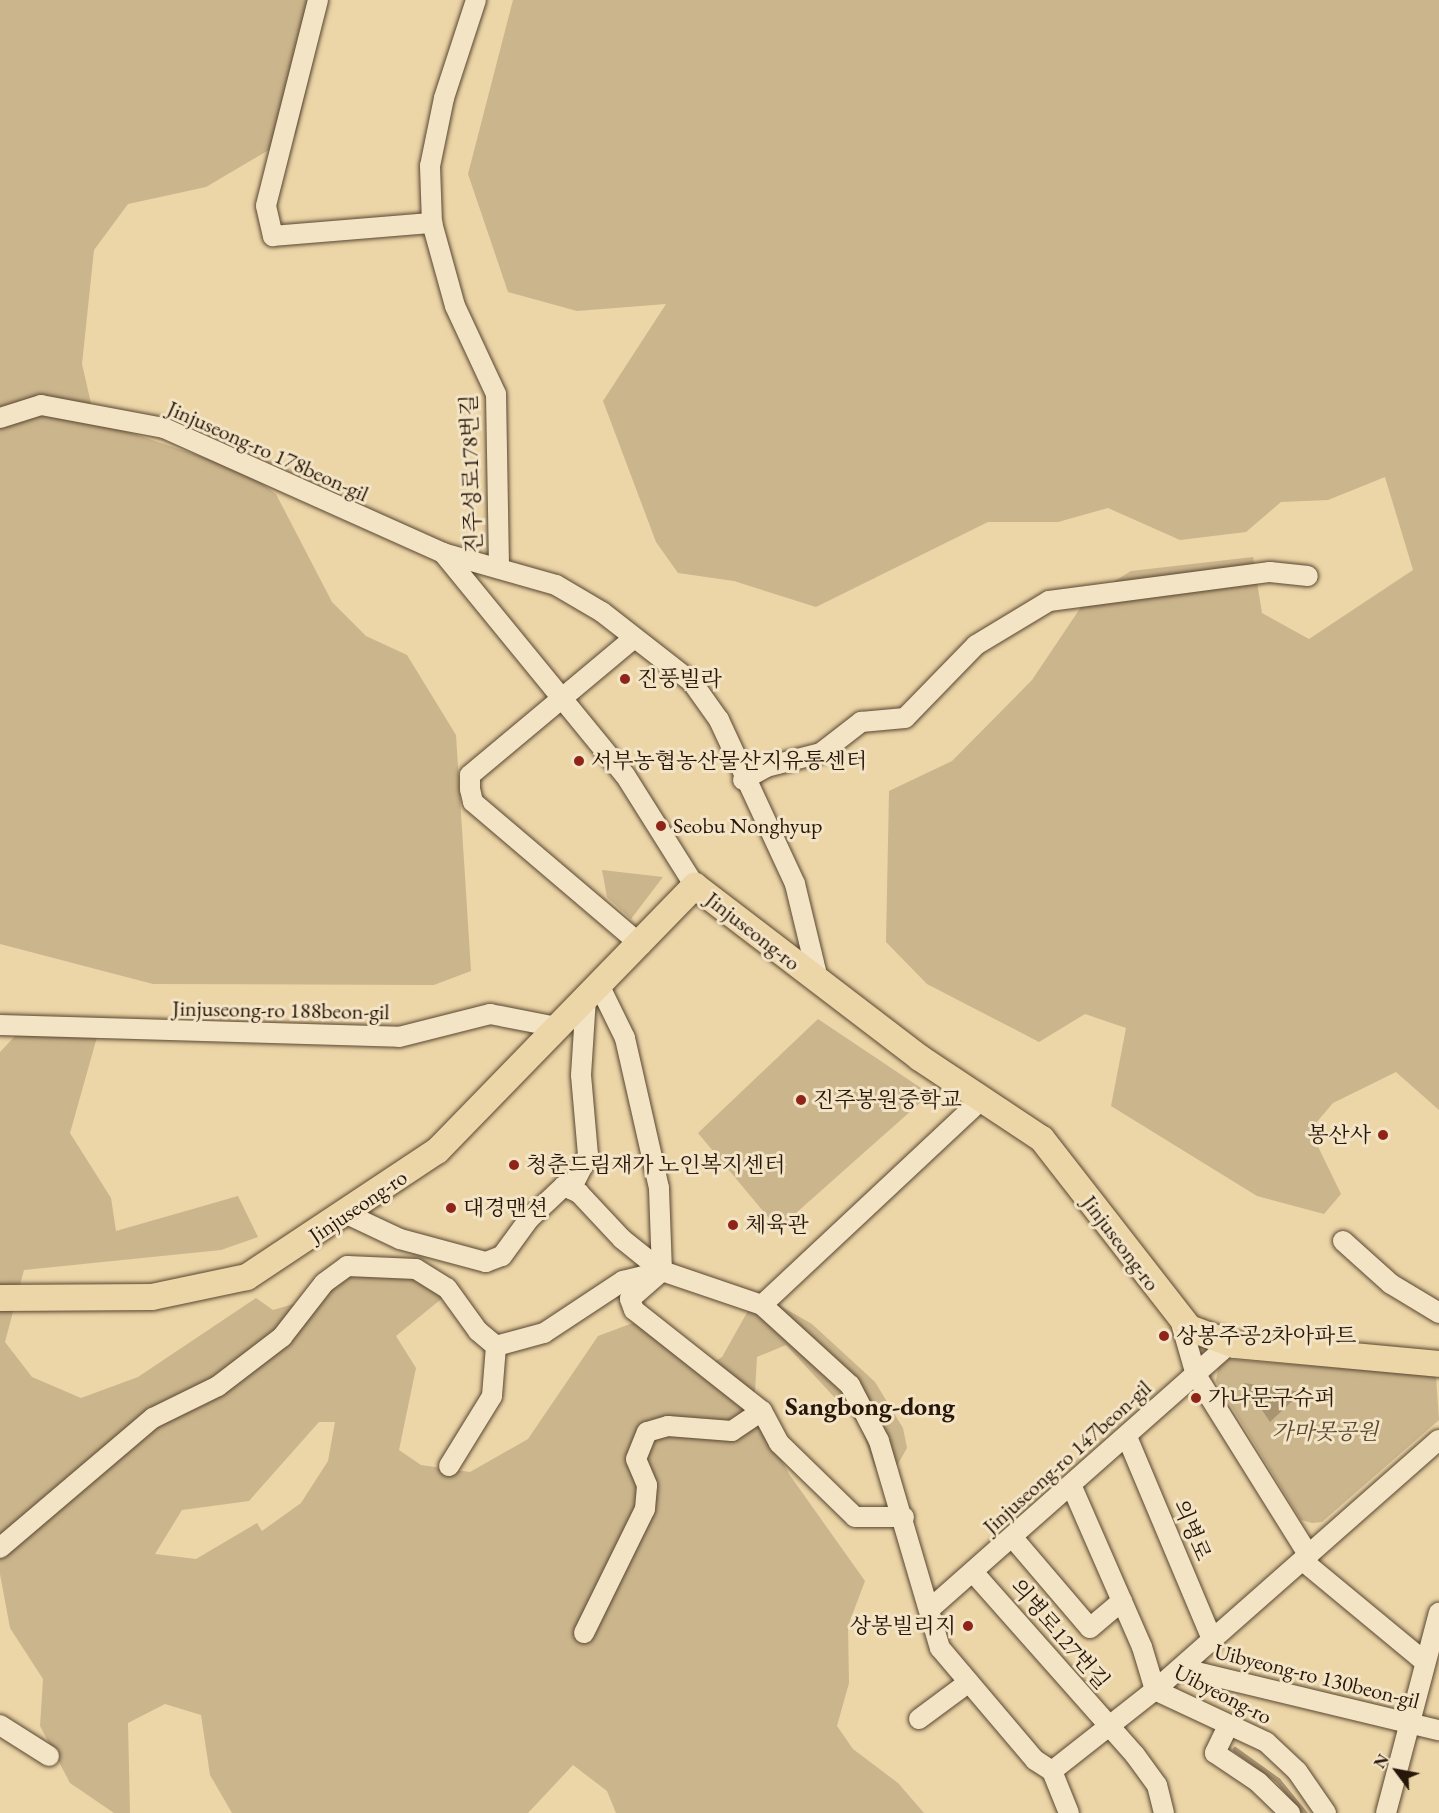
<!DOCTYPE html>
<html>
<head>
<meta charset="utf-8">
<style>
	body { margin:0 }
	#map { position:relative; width:1439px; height:1813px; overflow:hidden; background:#ecd5a7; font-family:"EB Garamond","Noto Serif KR",serif }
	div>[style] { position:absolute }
	.green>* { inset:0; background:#cbb58c }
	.water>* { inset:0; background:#a99472 }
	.stream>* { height:4.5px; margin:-2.25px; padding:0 2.25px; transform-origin:2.25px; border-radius:2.25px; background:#a99472 }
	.roads { filter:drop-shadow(0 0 2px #584631) drop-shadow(0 0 2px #584631) }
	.minor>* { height:20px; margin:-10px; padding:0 10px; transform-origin:10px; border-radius:10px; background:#f3e4c6 }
	.major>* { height:26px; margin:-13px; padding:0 13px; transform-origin:13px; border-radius:13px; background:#ecd5a7 }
	.dots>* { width:16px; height:16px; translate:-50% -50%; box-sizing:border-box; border:3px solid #f3e4c6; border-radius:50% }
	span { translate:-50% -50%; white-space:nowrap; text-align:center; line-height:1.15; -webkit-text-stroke:6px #f3e4c6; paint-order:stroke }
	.street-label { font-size:22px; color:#27160a }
	.poi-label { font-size:22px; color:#27160a }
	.left { translate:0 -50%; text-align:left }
	.right { translate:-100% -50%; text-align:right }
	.park-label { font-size:22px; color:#584631; font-style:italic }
	.quarter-label { font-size:26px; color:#27160a; font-weight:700 }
	.north { position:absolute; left:1367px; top:1741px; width:60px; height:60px; -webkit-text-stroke:4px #f3e4c6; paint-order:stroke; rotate:302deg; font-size:16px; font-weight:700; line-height:24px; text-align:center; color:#27160a }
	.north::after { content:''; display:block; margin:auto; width:21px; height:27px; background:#27160a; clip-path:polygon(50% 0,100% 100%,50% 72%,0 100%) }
</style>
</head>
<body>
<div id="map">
	<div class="green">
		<div style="clip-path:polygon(0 0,328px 0,296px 134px,206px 187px,128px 204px,94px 250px,82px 364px,95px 421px,245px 471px,276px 494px,332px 602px,366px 636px,407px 655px,456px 735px,471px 971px,434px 985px,153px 984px,0 944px)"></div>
		<div style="clip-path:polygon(513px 0,1439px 0,1439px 1110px,1396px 1072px,1333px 1103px,1310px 1130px,1341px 1194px,1324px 1214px,1257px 1196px,1111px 1106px,1126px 1028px,1085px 1014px,1039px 1042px,927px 984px,886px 942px,889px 791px,952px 761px,1032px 680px,1087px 598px,1131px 571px,1253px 557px,1262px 613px,1309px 639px,1413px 570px,1385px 477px,1328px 500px,1281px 502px,1246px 532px,1180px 540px,1108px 508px,1058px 522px,988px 522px,816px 607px,734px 581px,678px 573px,656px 542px,603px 401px,666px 304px,577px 311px,508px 292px,468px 174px)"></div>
		<div style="clip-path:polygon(602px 870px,663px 877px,631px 919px,607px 897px)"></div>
		<div style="clip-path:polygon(818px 1019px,930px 1094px,778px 1229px,698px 1133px)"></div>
		<div style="clip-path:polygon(evenodd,17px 1034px,97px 1037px,70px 1133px,111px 1198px,116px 1231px,238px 1196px,258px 1237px,221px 1250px,24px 1270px,5px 1342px,32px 1377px,81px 1398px,138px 1377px,256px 1298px,273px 1310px,321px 1296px,359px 1265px,430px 1266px,451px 1291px,396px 1336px,416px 1368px,399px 1450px,421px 1465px,470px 1472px,528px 1439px,598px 1336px,646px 1318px,705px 1368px,722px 1357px,758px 1293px,812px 1324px,875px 1382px,903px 1428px,907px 1448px,893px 1473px,875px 1468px,860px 1425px,786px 1345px,757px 1357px,754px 1409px,789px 1474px,865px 1581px,848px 1626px,849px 1683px,837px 1726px,853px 1749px,898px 1783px,924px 1813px,616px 1813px,607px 1791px,573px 1765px,528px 1813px,232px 1813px,210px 1775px,201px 1715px,165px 1704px,128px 1723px,130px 1813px,114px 1813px,70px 1783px,40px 1726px,43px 1679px,10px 1628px,0 1574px,0 1052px,17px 1034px,319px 1422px,335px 1422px,328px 1461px,301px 1503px,262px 1531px,257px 1523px,196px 1559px,155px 1554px,182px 1510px,249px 1501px,319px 1422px)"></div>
		<div style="clip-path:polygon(1227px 1359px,1436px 1376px,1439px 1420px,1322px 1522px,1312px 1523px,1301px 1520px,1216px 1381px,1219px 1363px)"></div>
	</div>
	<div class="water">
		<div style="clip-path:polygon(1244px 1383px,1302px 1392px,1270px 1422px)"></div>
	</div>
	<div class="stream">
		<div style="left:1235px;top:1749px;width:53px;rotate:35.8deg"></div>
		<div style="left:1278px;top:1780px;width:43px;rotate:50.7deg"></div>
	</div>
	<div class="roads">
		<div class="minor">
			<div style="left:318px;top:0;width:212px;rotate:104.2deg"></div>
			<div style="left:266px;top:206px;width:31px;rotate:77deg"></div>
			<div style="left:273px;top:236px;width:160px;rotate:-4.7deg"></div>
			<div style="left:476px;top:0;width:103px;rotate:108.1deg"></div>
			<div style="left:444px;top:98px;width:69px;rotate:101.6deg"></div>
			<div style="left:430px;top:166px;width:57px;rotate:88deg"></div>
			<div style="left:432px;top:223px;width:86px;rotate:74.5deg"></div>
			<div style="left:455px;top:306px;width:97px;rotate:65deg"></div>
			<div style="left:496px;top:394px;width:174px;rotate:89deg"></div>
			<div style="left:0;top:418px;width:43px;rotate:-17.6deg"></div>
			<div style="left:41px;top:405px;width:125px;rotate:10.6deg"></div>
			<div style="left:164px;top:428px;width:306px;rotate:24.1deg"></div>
			<div style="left:443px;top:553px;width:117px;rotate:15.8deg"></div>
			<div style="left:556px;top:585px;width:53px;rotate:30.4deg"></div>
			<div style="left:602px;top:612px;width:114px;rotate:37.9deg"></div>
			<div style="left:692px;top:682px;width:47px;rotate:54.6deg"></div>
			<div style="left:719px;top:720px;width:181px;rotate:65.1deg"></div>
			<div style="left:795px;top:884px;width:102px;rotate:76.4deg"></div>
			<div style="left:443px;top:553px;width:287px;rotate:50.7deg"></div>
			<div style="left:625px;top:775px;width:131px;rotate:57.8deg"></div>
			<div style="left:634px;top:638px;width:214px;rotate:140.1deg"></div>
			<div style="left:470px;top:775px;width:14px;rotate:90deg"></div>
			<div style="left:470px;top:789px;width:13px;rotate:77deg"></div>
			<div style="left:473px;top:802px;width:221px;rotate:40.4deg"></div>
			<div style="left:743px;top:780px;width:26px;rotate:-29deg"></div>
			<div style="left:766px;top:767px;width:57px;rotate:-14.3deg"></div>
			<div style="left:821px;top:753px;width:51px;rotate:-37.8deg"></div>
			<div style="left:861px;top:722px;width:44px;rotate:-5.2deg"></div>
			<div style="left:905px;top:718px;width:102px;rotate:-45.8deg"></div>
			<div style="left:976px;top:645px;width:85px;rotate:-31.1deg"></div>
			<div style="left:1049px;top:601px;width:223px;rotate:-7.5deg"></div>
			<div style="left:1270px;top:572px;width:38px;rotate:6deg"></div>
			<div style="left:0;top:1025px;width:399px;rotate:1.7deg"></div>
			<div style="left:399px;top:1037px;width:94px;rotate:-14.2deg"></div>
			<div style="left:490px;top:1014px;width:68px;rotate:11deg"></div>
			<div style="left:571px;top:1189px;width:38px;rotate:-63deg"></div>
			<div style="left:588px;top:1155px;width:80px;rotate:-95deg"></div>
			<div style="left:581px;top:1075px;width:78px;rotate:-86.3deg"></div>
			<div style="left:349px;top:1215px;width:56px;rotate:25.2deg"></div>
			<div style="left:400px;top:1239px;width:89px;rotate:15deg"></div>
			<div style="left:486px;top:1262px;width:17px;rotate:-21deg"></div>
			<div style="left:502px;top:1256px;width:46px;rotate:-53.9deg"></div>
			<div style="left:529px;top:1219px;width:48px;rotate:-43.3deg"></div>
			<div style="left:564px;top:1186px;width:17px;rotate:25deg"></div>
			<div style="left:579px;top:1193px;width:63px;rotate:46.9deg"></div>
			<div style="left:622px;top:1239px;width:51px;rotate:38.7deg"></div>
			<div style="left:662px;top:1271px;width:106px;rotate:18.8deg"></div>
			<div style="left:762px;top:1305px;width:303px;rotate:-43.1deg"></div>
			<div style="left:1343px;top:1241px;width:64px;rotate:41.9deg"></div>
			<div style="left:1391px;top:1284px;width:56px;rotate:31.1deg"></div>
			<div style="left:762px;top:1305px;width:119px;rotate:42.3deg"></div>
			<div style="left:850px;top:1385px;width:63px;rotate:62.6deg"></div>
			<div style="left:879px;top:1441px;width:216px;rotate:73.6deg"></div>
			<div style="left:940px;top:1648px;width:147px;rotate:49.7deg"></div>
			<div style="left:1035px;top:1760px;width:20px;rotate:33deg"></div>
			<div style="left:1052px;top:1771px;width:131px;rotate:-38.2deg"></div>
			<div style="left:1155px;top:1690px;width:45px;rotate:-106.8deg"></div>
			<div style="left:1142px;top:1647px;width:175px;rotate:-113.6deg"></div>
			<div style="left:1179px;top:1316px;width:61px;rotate:73.9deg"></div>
			<div style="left:1196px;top:1375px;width:213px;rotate:58deg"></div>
			<div style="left:762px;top:1411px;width:36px;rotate:62deg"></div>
			<div style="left:779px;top:1443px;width:106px;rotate:44.2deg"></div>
			<div style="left:855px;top:1517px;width:49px"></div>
			<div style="left:1127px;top:1437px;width:222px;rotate:67.2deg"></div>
			<div style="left:449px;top:1466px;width:82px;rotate:-58.4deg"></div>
			<div style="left:492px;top:1396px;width:50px;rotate:-85.4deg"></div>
			<div style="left:1013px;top:1538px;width:118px;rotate:49.5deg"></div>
			<div style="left:1090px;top:1628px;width:42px;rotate:-40.2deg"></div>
			<div style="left:0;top:1548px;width:201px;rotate:-40.4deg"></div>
			<div style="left:153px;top:1418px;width:72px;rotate:-26.2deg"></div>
			<div style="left:218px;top:1386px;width:81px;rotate:-37.4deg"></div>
			<div style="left:282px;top:1337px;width:68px;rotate:-52.1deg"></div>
			<div style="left:324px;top:1283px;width:29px;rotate:-36deg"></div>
			<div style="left:347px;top:1266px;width:69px;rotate:2.5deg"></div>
			<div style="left:416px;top:1269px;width:36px;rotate:32deg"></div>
			<div style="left:447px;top:1288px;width:53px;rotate:54.2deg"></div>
			<div style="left:478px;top:1331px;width:23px;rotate:40deg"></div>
			<div style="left:496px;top:1346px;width:50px;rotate:-15.2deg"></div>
			<div style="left:544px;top:1333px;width:95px;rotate:-33.4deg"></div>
			<div style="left:623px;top:1281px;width:36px;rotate:-14deg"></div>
			<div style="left:1303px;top:1561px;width:157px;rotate:39.6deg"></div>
			<div style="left:973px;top:1572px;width:244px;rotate:48.5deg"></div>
			<div style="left:1135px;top:1755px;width:37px;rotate:54deg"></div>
			<div style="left:1157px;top:1785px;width:29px;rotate:76deg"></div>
			<div style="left:931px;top:1608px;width:398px;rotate:-41.5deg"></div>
			<div style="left:1229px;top:1344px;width:6px;rotate:9deg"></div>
			<div style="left:584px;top:1633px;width:138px;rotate:-63.8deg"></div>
			<div style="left:645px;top:1509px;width:24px;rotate:-85deg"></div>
			<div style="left:647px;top:1485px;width:28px;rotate:-113deg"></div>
			<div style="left:636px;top:1459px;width:29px;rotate:-68deg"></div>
			<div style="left:647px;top:1432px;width:22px;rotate:-16deg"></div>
			<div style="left:668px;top:1426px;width:64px;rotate:4.5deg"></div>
			<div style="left:732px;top:1431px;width:36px;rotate:-34deg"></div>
			<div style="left:762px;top:1411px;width:163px;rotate:-141.7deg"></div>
			<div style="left:634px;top:1310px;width:12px;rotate:-110deg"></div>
			<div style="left:630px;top:1299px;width:43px;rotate:-41.2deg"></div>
			<div style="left:662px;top:1271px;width:83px;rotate:-92.1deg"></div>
			<div style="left:659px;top:1188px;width:154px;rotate:-102.8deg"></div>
			<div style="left:625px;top:1038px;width:59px;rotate:-116.1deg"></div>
			<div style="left:1184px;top:1669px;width:262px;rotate:13.5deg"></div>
			<div style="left:919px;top:1719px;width:62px;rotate:-36.5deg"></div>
			<div style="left:0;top:1725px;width:58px;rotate:32.3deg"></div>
			<div style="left:1228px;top:1726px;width:30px;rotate:116deg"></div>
			<div style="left:1215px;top:1753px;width:52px;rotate:34deg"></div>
			<div style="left:1258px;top:1782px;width:45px;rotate:44.1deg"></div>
			<div style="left:1052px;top:1771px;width:45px;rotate:68deg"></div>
			<div style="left:1326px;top:1813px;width:51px;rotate:-124.6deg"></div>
			<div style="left:1297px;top:1771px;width:42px;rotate:-136.9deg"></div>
			<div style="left:1266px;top:1742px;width:123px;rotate:-154.9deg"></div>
			<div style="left:1155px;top:1690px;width:378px;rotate:-41.4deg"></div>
			<div style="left:1386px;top:1813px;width:207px;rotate:-75.2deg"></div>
		</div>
		<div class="major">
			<div style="left:0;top:1298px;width:152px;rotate:-0.4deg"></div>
			<div style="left:152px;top:1297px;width:97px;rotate:-11.9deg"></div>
			<div style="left:247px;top:1277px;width:228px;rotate:-33.6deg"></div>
			<div style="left:437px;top:1151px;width:370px;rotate:-45.8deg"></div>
			<div style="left:695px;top:886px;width:283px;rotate:37.4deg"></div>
			<div style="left:920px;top:1058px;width:146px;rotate:33.6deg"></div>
			<div style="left:1042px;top:1139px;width:239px;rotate:52.1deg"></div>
			<div style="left:1189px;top:1328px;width:49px;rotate:20.3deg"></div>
			<div style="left:1235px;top:1345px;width:205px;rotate:5.3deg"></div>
		</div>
	</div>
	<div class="dots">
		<div style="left:625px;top:679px;background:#8f2418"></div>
		<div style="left:579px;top:761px;background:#8f2418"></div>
		<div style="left:661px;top:826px;background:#8f2418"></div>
		<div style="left:801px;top:1100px;background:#8f2418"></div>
		<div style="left:1383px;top:1135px;background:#8f2418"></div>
		<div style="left:514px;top:1165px;background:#8f2418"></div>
		<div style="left:451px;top:1208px;background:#8f2418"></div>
		<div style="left:733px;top:1225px;background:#8f2418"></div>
		<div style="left:1164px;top:1336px;background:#8f2418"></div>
		<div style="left:1196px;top:1398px;background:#8f2418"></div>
		<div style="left:968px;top:1626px;background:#8f2418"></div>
	</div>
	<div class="street-label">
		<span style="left:268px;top:451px;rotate:24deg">Jinjuseong-ro 178beon-gil</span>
		<span style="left:471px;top:474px;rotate:-92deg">진주성로178번길</span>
		<span style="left:753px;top:931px;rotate:38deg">Jinjuseong-ro</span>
		<span style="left:281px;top:1010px;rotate:1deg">Jinjuseong-ro 188beon-gil</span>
		<span style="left:358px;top:1206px;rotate:-34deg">Jinjuseong-ro</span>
		<span style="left:1121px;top:1243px;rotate:53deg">Jinjuseong-ro</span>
		<span style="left:1067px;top:1457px;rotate:-42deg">Jinjuseong-ro 147beon-gil</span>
		<span style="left:1192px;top:1530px;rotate:67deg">의병로</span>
		<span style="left:1060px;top:1634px;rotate:49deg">의병로127번길</span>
		<span style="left:1317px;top:1676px;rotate:14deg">Uibyeong-ro 130beon-gil</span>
		<span style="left:1223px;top:1694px;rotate:27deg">Uibyeong-ro</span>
	</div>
	<div class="poi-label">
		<span class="left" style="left:637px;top:679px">진풍빌라</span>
		<span class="left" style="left:591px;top:761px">서부농협농산물산지유통센터</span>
		<span class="left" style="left:673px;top:826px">Seobu Nonghyup</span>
		<span class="left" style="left:813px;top:1100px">진주봉원중학교</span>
		<span class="right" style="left:1371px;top:1135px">봉산사</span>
		<span class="left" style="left:526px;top:1165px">청춘드림재가 노인복지센터</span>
		<span class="left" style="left:463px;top:1208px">대경맨션</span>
		<span class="left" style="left:745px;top:1225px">체육관</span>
		<span class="left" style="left:1176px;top:1336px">상봉주공2차아파트</span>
		<span class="left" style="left:1208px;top:1398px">가나문구슈퍼</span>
		<span class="right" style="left:956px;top:1626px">상봉빌리지</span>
	</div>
	<div class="park-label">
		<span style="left:1325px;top:1432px">가마못공원</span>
	</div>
	<div class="quarter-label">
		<span style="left:870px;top:1407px">Sangbong-dong</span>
	</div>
	<div class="north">N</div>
</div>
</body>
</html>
